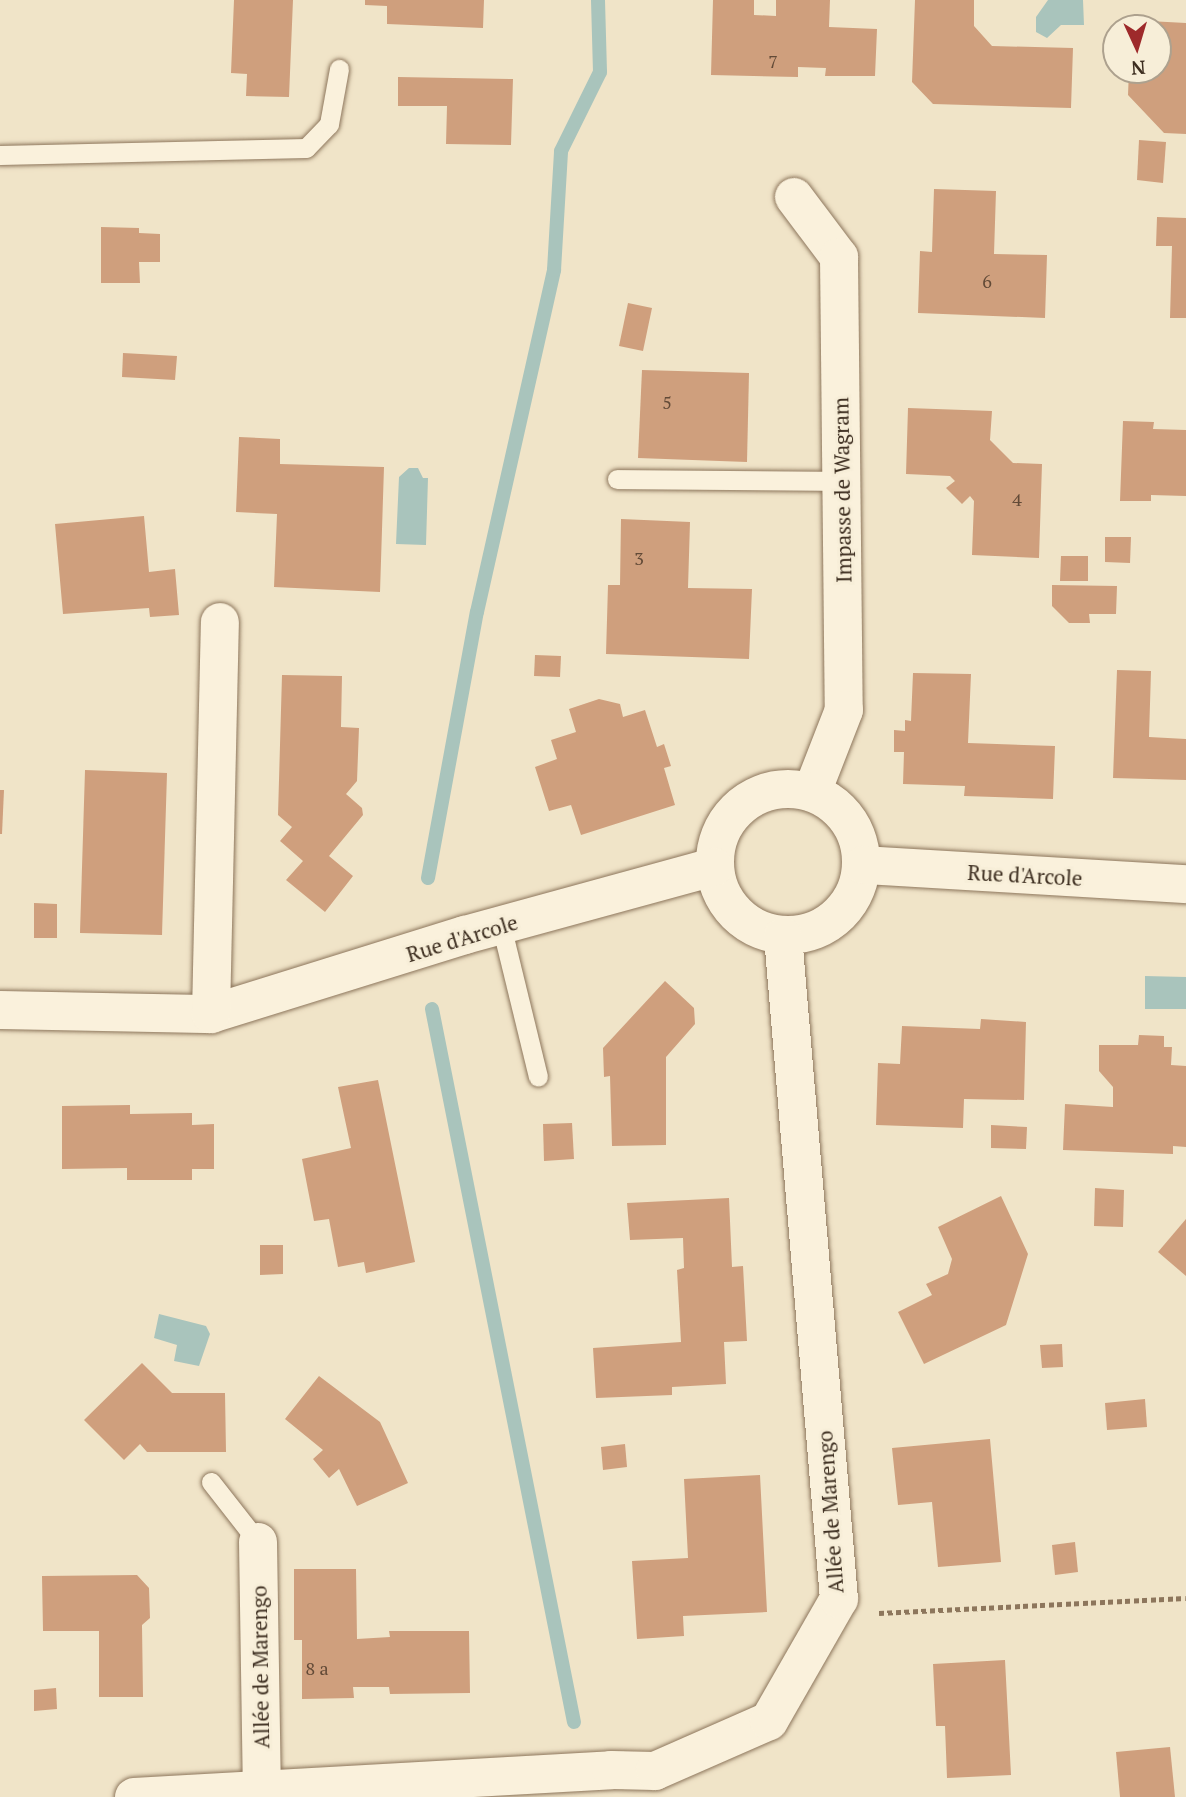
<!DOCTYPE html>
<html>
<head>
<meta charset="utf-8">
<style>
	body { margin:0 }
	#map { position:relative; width:1186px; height:1797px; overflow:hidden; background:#f0e4c8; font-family:"PT Serif",serif }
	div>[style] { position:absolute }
	.water>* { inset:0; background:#a9c4bc }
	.stream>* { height:14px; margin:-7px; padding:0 7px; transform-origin:7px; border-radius:7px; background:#a9c4bc }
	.building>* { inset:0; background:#cf9f7d }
	.path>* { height:4.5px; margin-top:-2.25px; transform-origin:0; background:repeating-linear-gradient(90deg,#8d765c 0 5px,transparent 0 8.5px) }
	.roads { filter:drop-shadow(0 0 2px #8d765c) drop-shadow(0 0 2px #8d765c) }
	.service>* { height:19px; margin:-9.5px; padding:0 9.5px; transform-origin:9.5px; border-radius:9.5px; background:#faf1dc }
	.minor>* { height:38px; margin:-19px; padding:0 19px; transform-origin:19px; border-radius:19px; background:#faf1dc }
	.minor>.ring { margin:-19px; padding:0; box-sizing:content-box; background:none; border:38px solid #faf1dc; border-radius:50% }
	span { translate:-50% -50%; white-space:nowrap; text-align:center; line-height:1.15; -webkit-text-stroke:6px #f7eed8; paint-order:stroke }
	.number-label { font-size:18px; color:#624a37 }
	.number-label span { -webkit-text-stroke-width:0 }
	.street-label { font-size:21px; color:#3d2e20 }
	.north { position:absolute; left:1102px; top:14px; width:70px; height:70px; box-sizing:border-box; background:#f7eed8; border:2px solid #ada18e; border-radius:50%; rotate:176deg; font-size:19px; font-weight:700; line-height:28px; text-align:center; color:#3d2e20 }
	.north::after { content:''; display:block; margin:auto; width:24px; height:32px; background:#9e2a2b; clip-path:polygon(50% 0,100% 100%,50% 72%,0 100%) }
</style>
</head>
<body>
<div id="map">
	<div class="water">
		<div style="clip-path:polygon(1048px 0,1083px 0,1084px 25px,1061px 25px,1047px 38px,1036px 32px,1036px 17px)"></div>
		<div style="clip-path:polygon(409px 468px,418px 468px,423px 478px,428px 478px,426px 545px,396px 544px,399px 477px)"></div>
		<div style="clip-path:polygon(1145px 976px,1186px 977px,1186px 1009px,1145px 1009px)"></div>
		<div style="clip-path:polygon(159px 1314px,206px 1326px,210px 1334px,199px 1366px,174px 1361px,177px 1345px,154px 1338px)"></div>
	</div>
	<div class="stream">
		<div style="left:428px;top:878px;width:270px;rotate:-79.6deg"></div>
		<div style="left:477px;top:612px;width:351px;rotate:-77.3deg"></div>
		<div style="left:554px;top:270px;width:119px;rotate:-86.6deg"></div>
		<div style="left:561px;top:151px;width:88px;rotate:-63.7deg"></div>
		<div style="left:600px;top:72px;width:72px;rotate:-91.6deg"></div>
		<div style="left:432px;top:1009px;width:727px;rotate:78.74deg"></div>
	</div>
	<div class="building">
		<div style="clip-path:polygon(234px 0,293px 0,289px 97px,246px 96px,247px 74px,231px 73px)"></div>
		<div style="clip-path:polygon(365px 0,484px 0,483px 28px,387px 24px,387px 6px,365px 5px)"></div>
		<div style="clip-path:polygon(713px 0,754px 0,754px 15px,776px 16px,776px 0,830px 0,829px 27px,877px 29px,875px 76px,825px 76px,826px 68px,798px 67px,798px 77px,711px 75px)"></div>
		<div style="clip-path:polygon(915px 0,974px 0,974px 26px,992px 46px,1073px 48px,1071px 108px,933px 104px,912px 82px)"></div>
		<div style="clip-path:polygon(1130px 20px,1186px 23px,1186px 134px,1164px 133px,1128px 95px,1129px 70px,1158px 70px,1158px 28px,1130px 28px)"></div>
		<div style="clip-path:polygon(398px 77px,513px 79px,511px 145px,446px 144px,447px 106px,398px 106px)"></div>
		<div style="clip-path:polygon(1139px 140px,1166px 142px,1163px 183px,1137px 180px)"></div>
		<div style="clip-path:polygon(934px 189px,996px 191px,994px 254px,1047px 255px,1045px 318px,918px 313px,920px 251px,932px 252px)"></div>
		<div style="clip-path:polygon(1157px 217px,1186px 218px,1186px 318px,1170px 318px,1172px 246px,1156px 246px)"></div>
		<div style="clip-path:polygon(101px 227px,139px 228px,139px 233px,160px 234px,160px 262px,139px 262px,140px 283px,101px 283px)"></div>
		<div style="clip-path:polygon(628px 303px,652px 308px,643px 351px,619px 346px)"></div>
		<div style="clip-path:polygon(123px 353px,177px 356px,175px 380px,122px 377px)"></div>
		<div style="clip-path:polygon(642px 370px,749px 373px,747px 462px,638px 458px)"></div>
		<div style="clip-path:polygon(908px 408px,992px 411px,990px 440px,1013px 463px,1042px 464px,1039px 558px,972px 555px,974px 501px,970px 496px,962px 504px,946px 488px,955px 481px,950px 476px,906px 474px)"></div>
		<div style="clip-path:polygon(1123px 421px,1154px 422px,1153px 429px,1186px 430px,1186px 496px,1151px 495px,1151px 501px,1120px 501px)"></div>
		<div style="clip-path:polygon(239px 437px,280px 439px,280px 464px,384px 467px,380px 592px,274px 587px,277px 514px,236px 512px)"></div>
		<div style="clip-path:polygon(144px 516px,149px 572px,175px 569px,179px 615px,150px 617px,149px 608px,63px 614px,55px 524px)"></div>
		<div style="clip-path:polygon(621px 519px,690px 522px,688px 588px,752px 589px,749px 659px,606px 654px,608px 585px,620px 585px)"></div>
		<div style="clip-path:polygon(1105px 537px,1131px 537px,1130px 563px,1105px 562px)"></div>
		<div style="clip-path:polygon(1061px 556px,1088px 556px,1088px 581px,1060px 581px)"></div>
		<div style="clip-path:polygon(1052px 585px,1117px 586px,1116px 614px,1089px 614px,1090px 623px,1069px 623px,1052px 606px)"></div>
		<div style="clip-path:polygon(535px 655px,561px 656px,560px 677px,534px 676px)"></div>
		<div style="clip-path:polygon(1117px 670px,1151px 671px,1149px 737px,1186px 739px,1186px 780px,1113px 778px)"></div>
		<div style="clip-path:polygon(913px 673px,971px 674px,968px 743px,1055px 746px,1053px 799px,964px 796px,965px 786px,903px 784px,904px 752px,894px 752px,894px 730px,905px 731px,905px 720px,911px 721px)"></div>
		<div style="clip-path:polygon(282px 675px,342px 676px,341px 727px,359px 728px,357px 781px,346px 794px,362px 808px,363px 815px,329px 856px,353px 876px,325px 912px,286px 880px,303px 861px,280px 841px,292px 827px,278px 815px)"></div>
		<div style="clip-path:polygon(599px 699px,620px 704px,623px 717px,645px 710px,657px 747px,664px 744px,671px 766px,664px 768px,675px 805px,581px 835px,571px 805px,549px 811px,535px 767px,557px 759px,551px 740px,576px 732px,569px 709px)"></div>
		<div style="clip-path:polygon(85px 770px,167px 773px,162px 935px,80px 933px)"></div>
		<div style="clip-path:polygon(0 790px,4px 790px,2px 834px,0 834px)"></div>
		<div style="clip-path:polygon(34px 903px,57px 904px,57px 938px,34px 938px)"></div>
		<div style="clip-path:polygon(665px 981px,694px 1008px,695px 1024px,666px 1057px,666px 1145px,612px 1146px,610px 1076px,604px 1077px,603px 1048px)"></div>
		<div style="clip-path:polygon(981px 1019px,1026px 1022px,1024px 1100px,964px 1099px,963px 1128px,876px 1125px,878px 1063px,900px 1064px,902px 1026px,980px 1029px)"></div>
		<div style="clip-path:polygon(1139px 1035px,1164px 1036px,1164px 1047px,1172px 1047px,1171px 1065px,1186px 1066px,1186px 1147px,1173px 1146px,1173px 1154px,1063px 1150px,1065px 1104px,1113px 1107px,1113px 1087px,1099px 1071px,1099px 1045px,1138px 1045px)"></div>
		<div style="clip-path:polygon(378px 1080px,415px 1262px,366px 1273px,364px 1262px,338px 1267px,329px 1219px,314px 1221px,302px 1159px,351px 1148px,338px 1087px)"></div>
		<div style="clip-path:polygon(130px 1105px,130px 1114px,192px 1113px,192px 1125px,214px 1124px,214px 1169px,192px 1169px,192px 1180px,127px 1180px,127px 1168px,62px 1169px,62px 1106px)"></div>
		<div style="clip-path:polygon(572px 1123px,574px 1159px,544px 1161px,543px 1124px)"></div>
		<div style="clip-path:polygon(991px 1125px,1027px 1127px,1026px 1149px,991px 1148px)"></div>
		<div style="clip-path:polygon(1095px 1188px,1124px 1190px,1123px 1227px,1094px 1226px)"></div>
		<div style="clip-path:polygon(1001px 1196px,1028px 1254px,1006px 1325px,924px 1364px,898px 1312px,932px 1295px,926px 1284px,948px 1274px,952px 1259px,938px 1227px)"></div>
		<div style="clip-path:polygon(729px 1198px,732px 1267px,743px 1266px,747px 1341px,724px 1342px,726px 1384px,672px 1387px,672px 1395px,596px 1398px,593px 1348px,681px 1342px,677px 1270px,684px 1268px,683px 1238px,630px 1240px,627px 1203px)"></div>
		<div style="clip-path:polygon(1186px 1219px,1186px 1276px,1158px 1252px)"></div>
		<div style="clip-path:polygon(260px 1245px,283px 1245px,283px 1274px,260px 1275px)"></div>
		<div style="clip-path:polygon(1062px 1344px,1063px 1367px,1042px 1368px,1040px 1345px)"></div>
		<div style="clip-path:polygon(142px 1363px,172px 1393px,225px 1393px,226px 1452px,147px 1452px,140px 1444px,124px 1460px,84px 1420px)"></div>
		<div style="clip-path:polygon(319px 1376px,380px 1422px,408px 1483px,357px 1506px,339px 1469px,329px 1478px,313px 1459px,323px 1450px,285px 1419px)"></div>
		<div style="clip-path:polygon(1145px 1399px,1147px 1427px,1107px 1430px,1105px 1403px)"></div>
		<div style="clip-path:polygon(990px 1439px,1001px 1562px,938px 1567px,932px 1502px,898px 1505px,892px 1448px)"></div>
		<div style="clip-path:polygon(625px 1444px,627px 1467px,603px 1470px,601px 1447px)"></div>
		<div style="clip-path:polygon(760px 1475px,767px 1612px,683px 1616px,684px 1636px,637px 1639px,632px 1561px,688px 1558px,684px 1479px)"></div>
		<div style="clip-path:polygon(1075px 1542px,1078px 1572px,1055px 1575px,1052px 1545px)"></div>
		<div style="clip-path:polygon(294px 1569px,356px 1569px,357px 1639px,390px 1637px,389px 1631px,469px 1631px,470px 1693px,390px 1694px,389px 1687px,353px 1687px,354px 1698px,302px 1699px,302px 1640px,294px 1640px)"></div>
		<div style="clip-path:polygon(137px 1575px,149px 1588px,150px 1618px,142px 1625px,143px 1697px,99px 1697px,99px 1631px,43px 1631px,42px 1576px)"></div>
		<div style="clip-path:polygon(1005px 1660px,1011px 1775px,947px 1778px,945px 1726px,936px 1726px,933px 1664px)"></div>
		<div style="clip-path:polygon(56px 1688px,57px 1709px,34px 1711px,34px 1690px)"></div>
		<div style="clip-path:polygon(1170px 1747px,1175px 1797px,1120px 1797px,1116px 1752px)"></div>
	</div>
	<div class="path">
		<div style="left:879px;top:1613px;width:307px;rotate:-2.8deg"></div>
	</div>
	<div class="roads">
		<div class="service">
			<div style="left:0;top:155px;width:306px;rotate:-1.3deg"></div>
			<div style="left:306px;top:148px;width:33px;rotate:-46deg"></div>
			<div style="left:329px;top:124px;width:56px;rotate:-79.7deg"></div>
			<div style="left:617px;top:479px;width:225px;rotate:0.5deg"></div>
			<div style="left:501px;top:925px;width:156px;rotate:76.3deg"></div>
			<div style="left:211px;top:1482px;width:76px;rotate:51.9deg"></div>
		</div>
		<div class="minor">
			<div style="left:794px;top:197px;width:75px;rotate:53.1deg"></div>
			<div style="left:839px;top:257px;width:453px;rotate:89.4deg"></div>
			<div style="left:844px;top:710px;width:88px;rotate:111.3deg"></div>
			<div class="ring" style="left:715px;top:789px;width:108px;height:108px"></div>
			<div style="left:864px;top:865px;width:323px;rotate:3.4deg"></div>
			<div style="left:0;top:1010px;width:211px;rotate:1.1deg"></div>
			<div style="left:211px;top:1014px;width:266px;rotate:-17.3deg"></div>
			<div style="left:465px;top:935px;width:258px;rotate:-15.3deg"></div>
			<div style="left:211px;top:1014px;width:392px;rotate:-88.7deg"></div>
			<div style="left:258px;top:1542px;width:250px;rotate:89.1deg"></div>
			<div style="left:134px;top:1797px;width:478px;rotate:-3.2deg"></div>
			<div style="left:611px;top:1770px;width:44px;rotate:1.3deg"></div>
			<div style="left:655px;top:1771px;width:124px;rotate:-23.7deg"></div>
			<div style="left:769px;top:1721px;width:141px;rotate:-60.2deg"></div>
			<div style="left:839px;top:1599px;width:665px;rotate:-94.83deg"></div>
		</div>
	</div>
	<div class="number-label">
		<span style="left:773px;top:61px">7</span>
		<span style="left:987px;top:281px">6</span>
		<span style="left:667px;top:402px">5</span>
		<span style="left:1017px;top:499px">4</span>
		<span style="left:639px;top:558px">3</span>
		<span style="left:317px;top:1668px">8 a</span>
	</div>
	<div class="street-label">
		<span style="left:842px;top:490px;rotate:-91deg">Impasse de Wagram</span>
		<span style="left:1025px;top:875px;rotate:3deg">Rue d'Arcole</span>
		<span style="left:462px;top:938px;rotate:-17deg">Rue d'Arcole</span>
		<span style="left:830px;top:1512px;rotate:-94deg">Allée de Marengo</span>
		<span style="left:260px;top:1667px;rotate:-91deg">Allée de Marengo</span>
	</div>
	<div class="north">N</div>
</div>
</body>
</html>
